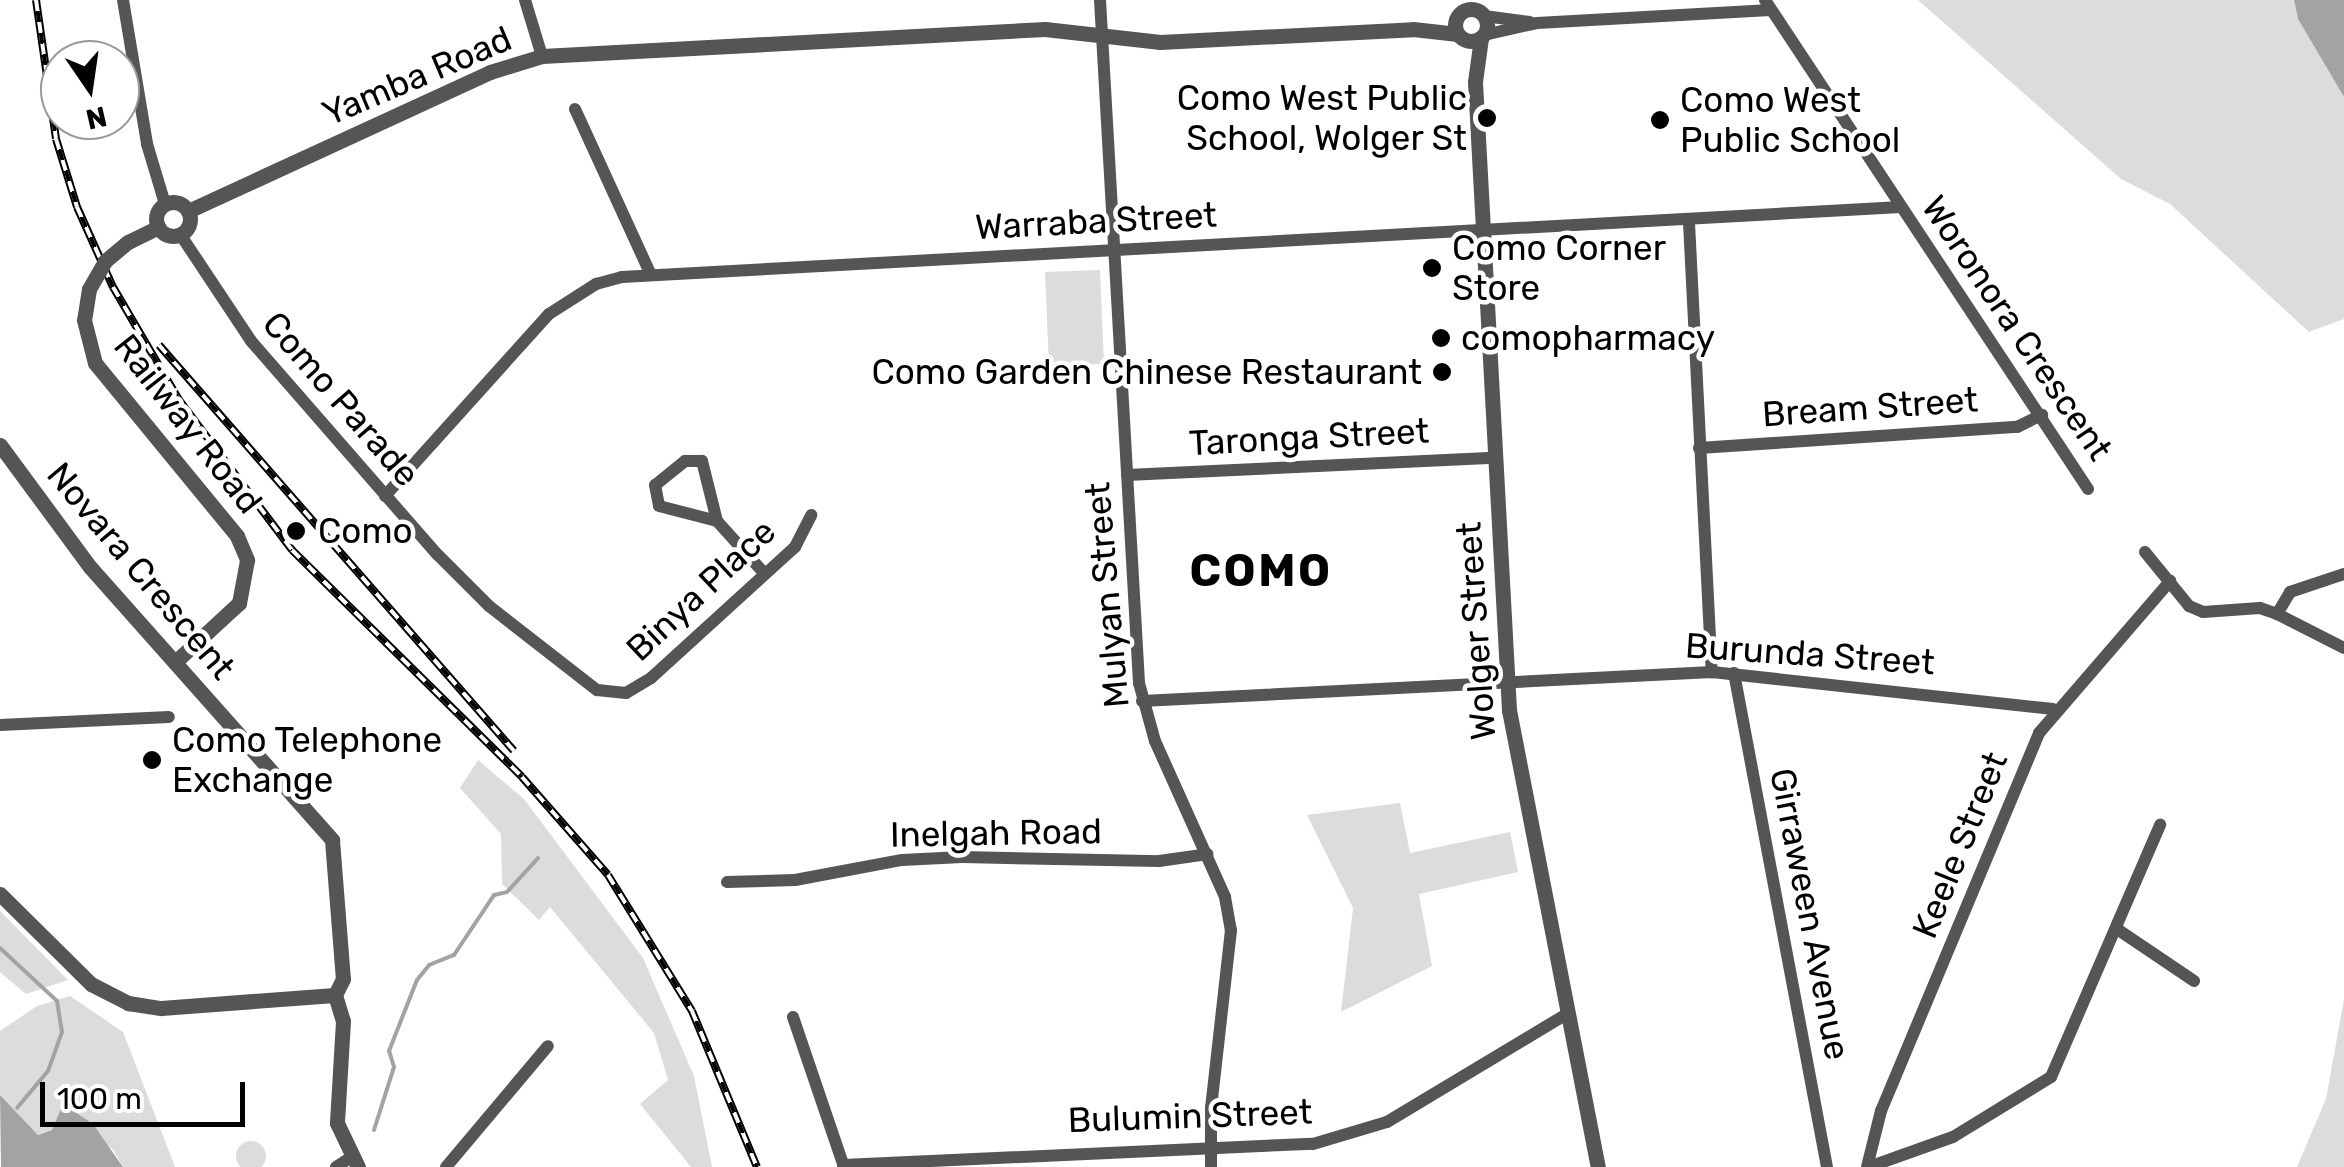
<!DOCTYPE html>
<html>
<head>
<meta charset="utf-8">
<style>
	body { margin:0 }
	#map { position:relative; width:2344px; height:1167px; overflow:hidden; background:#fff; font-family:Rubik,sans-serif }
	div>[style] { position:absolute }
	.green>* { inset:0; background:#dcdcdc }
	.round { border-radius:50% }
	.water>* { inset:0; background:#a3a3a3 }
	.stream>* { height:4px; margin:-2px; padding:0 2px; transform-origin:2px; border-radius:2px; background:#a3a3a3 }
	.minor>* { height:12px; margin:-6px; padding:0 6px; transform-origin:6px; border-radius:6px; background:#555 }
	.tertiary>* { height:15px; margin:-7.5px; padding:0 7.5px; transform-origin:7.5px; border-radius:7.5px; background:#555 }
	.tertiary>.ring { margin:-7.5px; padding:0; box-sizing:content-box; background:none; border:15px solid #555; border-radius:50% }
	.rail>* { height:8px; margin-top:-4px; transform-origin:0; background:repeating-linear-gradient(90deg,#fff 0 11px,#000 0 22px); box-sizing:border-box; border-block:2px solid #000 }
	.tertiary-bridge>* { height:15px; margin:-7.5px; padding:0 7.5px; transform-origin:7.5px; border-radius:7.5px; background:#555 }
	.dots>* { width:28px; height:28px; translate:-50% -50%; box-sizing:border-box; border:5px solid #fff; border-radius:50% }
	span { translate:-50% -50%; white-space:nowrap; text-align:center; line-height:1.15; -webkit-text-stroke:9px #fff; paint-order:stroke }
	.street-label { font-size:35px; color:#000 }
	.poi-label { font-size:35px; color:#000 }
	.right { translate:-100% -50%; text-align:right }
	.left { translate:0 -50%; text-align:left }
	.district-label { font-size:45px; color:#000; font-weight:700; letter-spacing:2.5px }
	.north { position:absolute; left:40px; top:40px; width:100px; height:100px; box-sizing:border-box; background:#fff; border:2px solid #999; border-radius:50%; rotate:167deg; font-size:28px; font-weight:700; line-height:40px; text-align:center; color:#000 }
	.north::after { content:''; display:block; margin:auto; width:35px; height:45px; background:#000; clip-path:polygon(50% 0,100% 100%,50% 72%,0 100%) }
	.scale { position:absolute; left:40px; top:1082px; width:205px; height:45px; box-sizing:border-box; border:5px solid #000; border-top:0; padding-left:12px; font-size:30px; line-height:35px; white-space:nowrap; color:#000; -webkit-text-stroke:8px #fff; paint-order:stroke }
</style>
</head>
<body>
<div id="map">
	<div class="green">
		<div style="clip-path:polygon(1918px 0,2294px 0,2298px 19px,2344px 97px,2344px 319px,2309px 332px,2170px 204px,2121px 179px)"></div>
		<div style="clip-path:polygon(1100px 270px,1104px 364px,1049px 366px,1045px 272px)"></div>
		<div style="clip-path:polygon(478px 760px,524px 799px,643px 958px,694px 1076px,712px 1167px,691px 1167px,640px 1104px,668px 1080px,654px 1033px,550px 907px,539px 920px,502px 884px,501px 834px,460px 788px)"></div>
		<div style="clip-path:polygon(1400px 803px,1410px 853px,1510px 832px,1518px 872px,1419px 894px,1432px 966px,1341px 1012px,1353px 908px,1307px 815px)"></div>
		<div style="clip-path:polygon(0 911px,68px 980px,26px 994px,0 972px)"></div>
		<div style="clip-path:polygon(70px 996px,123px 1032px,175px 1167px,123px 1167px,114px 1151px,63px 1105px,52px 1130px,38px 1135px,0 1095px,0 1031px,37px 1006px)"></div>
		<div style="clip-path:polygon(2344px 999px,2344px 1167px,2297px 1167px,2326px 1099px)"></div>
		<div class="round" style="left:236px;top:1141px;width:30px;height:30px"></div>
	</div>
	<div class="water">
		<div style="clip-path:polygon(2294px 0,2344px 0,2344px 97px,2298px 19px)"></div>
		<div style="clip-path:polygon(0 1095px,38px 1135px,52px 1130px,63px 1104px,93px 1124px,123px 1167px,1px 1167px)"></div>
	</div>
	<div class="stream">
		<div style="left:0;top:948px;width:78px;rotate:42.9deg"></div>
		<div style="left:57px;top:1001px;width:31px;rotate:81deg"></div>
		<div style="left:62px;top:1032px;width:41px;rotate:109.7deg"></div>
		<div style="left:48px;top:1071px;width:48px;rotate:130deg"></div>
		<div style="left:374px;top:1130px;width:66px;rotate:-72.4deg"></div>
		<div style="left:394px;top:1067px;width:17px;rotate:-107deg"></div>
		<div style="left:389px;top:1051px;width:76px;rotate:-68.5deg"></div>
		<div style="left:417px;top:980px;width:19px;rotate:-51deg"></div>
		<div style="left:429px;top:965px;width:27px;rotate:-22deg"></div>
		<div style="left:454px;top:955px;width:72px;rotate:-56.3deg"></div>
		<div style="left:494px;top:895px;width:13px;rotate:-13deg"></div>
		<div style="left:507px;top:892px;width:46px;rotate:-47.6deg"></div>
	</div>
	<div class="minor">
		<div style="left:123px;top:0;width:146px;rotate:80.5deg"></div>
		<div style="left:147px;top:144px;width:63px;rotate:73.3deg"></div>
		<div style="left:525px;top:0;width:59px;rotate:73.1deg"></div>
		<div style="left:1100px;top:0;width:684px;rotate:86.73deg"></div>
		<div style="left:1139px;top:683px;width:60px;rotate:74.6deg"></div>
		<div style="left:1155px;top:741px;width:171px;rotate:65.8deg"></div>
		<div style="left:1225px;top:897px;width:34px;rotate:80deg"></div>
		<div style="left:1231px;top:930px;width:178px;rotate:96.4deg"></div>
		<div style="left:1211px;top:1107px;width:60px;rotate:90deg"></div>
		<div style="left:1765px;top:0;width:586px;rotate:56.55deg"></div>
		<div style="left:1484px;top:16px;width:46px;rotate:7.4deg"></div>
		<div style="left:1484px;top:35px;width:54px;rotate:-12.8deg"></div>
		<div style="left:1537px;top:23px;width:234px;rotate:-3.2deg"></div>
		<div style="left:575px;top:109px;width:180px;rotate:65.4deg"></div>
		<div style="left:1689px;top:223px;width:450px;rotate:87.1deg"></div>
		<div style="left:180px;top:234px;width:128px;rotate:56.4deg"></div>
		<div style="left:251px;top:341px;width:283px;rotate:48.9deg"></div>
		<div style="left:437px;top:554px;width:74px;rotate:45deg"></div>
		<div style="left:489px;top:606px;width:137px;rotate:37.9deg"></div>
		<div style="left:597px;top:690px;width:29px;rotate:6deg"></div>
		<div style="left:626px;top:693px;width:29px;rotate:-31deg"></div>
		<div style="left:651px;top:678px;width:195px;rotate:-42.3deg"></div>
		<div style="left:795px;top:547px;width:36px;rotate:-63deg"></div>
		<div style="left:1699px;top:448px;width:319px;rotate:-3.8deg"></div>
		<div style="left:2017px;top:427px;width:28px;rotate:-26deg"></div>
		<div style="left:1127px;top:475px;width:367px;rotate:-2.7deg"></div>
		<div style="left:385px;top:496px;width:245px;rotate:-48deg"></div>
		<div style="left:549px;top:314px;width:56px;rotate:-32.6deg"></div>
		<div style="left:596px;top:284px;width:27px;rotate:-15deg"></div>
		<div style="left:622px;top:277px;width:1281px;rotate:-3.13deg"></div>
		<div style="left:717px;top:521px;width:62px;rotate:-104deg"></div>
		<div style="left:702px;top:461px;width:17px;rotate:180deg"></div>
		<div style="left:685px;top:461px;width:38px;rotate:141deg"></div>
		<div style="left:655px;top:485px;width:21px;rotate:79deg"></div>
		<div style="left:659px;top:506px;width:60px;rotate:14.5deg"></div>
		<div style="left:717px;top:521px;width:70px;rotate:47.9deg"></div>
		<div style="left:2145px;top:552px;width:70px;rotate:50.8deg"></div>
		<div style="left:2189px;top:606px;width:15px;rotate:23deg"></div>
		<div style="left:2203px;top:612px;width:57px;rotate:-4deg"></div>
		<div style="left:2260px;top:608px;width:18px;rotate:19deg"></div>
		<div style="left:2277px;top:614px;width:26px;rotate:-59deg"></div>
		<div style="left:2290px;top:592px;width:57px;rotate:-18.4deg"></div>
		<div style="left:2277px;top:614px;width:75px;rotate:26.9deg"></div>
		<div style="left:1734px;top:673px;width:503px;rotate:79.34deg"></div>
		<div style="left:1142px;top:701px;width:571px;rotate:-2.91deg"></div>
		<div style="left:1712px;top:672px;width:343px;rotate:6.2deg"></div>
		<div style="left:0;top:725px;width:169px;rotate:-2.7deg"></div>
		<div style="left:727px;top:882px;width:68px;rotate:-1.7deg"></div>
		<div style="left:795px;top:880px;width:109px;rotate:-10.6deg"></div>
		<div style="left:902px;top:860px;width:60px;rotate:-2.9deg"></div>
		<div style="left:962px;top:857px;width:197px;rotate:1.2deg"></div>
		<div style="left:1159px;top:861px;width:49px;rotate:-8.1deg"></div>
		<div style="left:2117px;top:929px;width:93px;rotate:34deg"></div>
		<div style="left:793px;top:1017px;width:158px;rotate:71.2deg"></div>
		<div style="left:843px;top:1165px;width:470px;rotate:-2.6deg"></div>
		<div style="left:1313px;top:1144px;width:77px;rotate:-16.6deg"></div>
		<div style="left:1387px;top:1122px;width:210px;rotate:-31deg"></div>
		<div style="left:336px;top:1167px;width:17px;rotate:-33deg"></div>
		<div style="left:446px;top:1167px;width:158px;rotate:-49.9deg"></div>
		<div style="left:1867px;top:1167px;width:58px;rotate:-76deg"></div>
		<div style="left:1881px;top:1111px;width:410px;rotate:-67.3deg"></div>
		<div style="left:2039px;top:733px;width:201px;rotate:-49.2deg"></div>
		<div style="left:1869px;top:1167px;width:89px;rotate:-19.7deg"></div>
		<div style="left:1953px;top:1137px;width:115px;rotate:-31.5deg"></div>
		<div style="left:2051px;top:1077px;width:275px;rotate:-66.6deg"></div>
	</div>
	<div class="tertiary">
		<div class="ring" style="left:1455px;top:9px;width:17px;height:17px"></div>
		<div style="left:1481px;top:38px;width:44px;rotate:97.8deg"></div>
		<div style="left:1475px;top:82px;width:629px;rotate:86.9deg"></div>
		<div style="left:1509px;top:710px;width:466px;rotate:79deg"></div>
		<div class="ring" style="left:156px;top:202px;width:19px;height:19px"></div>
		<div style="left:188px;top:211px;width:332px;rotate:-24.7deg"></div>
		<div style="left:490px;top:72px;width:54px;rotate:-17.1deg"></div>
		<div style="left:542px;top:56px;width:504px;rotate:-3.07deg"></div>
		<div style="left:1045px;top:29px;width:116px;rotate:6.4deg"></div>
		<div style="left:1160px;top:42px;width:253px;rotate:-2.9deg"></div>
		<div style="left:1413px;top:29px;width:45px;rotate:6.3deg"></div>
		<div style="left:128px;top:242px;width:34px;rotate:-26deg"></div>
		<div style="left:89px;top:289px;width:31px;rotate:99deg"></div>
		<div style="left:84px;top:320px;width:44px;rotate:75.7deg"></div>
		<div style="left:95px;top:363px;width:224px;rotate:50.6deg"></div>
		<div style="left:237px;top:536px;width:26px;rotate:67deg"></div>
		<div style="left:247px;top:560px;width:44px;rotate:100.5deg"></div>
		<div style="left:239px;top:603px;width:87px;rotate:137.3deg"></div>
		<div style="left:0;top:445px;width:152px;rotate:53.6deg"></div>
		<div style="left:90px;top:567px;width:365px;rotate:48.4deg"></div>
		<div style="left:332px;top:840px;width:139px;rotate:85.5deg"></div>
		<div style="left:343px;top:979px;width:18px;rotate:117deg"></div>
		<div style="left:335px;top:995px;width:27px;rotate:73deg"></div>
		<div style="left:343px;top:1021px;width:102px;rotate:93.4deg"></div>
		<div style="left:337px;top:1123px;width:49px;rotate:64.5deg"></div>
		<div style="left:0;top:894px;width:128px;rotate:44.7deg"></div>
		<div style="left:91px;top:984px;width:42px;rotate:27.2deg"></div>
		<div style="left:128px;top:1003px;width:33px;rotate:9deg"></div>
		<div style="left:161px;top:1008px;width:174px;rotate:-4.3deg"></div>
	</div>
	<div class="rail">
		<div style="left:36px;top:0;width:140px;rotate:81.8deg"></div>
		<div style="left:56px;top:139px;width:71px;rotate:72.8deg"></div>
		<div style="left:77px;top:207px;width:88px;rotate:65.8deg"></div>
		<div style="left:113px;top:287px;width:131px;rotate:59.7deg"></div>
		<div style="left:179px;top:400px;width:188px;rotate:53deg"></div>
		<div style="left:292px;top:550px;width:323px;rotate:44.6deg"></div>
		<div style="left:522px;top:777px;width:130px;rotate:48.7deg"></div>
		<div style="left:608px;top:875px;width:160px;rotate:58.3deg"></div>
		<div style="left:692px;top:1011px;width:169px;rotate:67.4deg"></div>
		<div style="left:159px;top:345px;width:539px;rotate:48.83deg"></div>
	</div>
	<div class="tertiary-bridge">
		<div style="left:89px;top:289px;width:32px;rotate:-60deg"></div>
		<div style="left:105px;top:261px;width:30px;rotate:-40deg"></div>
	</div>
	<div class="dots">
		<div style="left:1487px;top:118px;background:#000"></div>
		<div style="left:1660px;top:120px;background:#000"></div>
		<div style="left:1432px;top:268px;background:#000"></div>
		<div style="left:1441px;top:338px;background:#000"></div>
		<div style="left:1442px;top:372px;background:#000"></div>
		<div style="left:296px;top:531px;background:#000"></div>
		<div style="left:152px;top:760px;background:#000"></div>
	</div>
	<div class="street-label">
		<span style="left:417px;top:76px;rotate:-23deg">Yamba Road</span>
		<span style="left:1096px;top:221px;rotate:-3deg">Warraba Street</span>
		<span style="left:2017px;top:328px;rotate:56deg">Woronora Crescent</span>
		<span style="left:341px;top:399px;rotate:49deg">Como Parade</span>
		<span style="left:1870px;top:407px;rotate:-4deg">Bream Street</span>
		<span style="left:188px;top:424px;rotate:52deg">Railway Road</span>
		<span style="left:1309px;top:437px;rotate:-3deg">Taronga Street</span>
		<span style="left:141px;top:571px;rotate:50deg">Novara Crescent</span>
		<span style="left:701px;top:590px;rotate:-43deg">Binya Place</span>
		<span style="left:1107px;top:595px;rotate:-95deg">Mulyan Street</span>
		<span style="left:1476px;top:631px;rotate:-94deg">Wolger Street</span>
		<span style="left:1810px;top:654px;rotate:4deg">Burunda Street</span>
		<span style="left:996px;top:833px;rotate:-1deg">Inelgah Road</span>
		<span style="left:1960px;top:845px;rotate:-68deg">Keele Street</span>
		<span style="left:1810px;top:914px;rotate:79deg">Girraween Avenue</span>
		<span style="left:1190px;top:1116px;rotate:-2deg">Bulumin Street</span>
	</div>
	<div class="poi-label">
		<span class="right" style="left:1467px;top:118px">Como West Public<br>School, Wolger St</span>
		<span class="left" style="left:1680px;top:120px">Como West<br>Public School</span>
		<span class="left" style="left:1452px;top:268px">Como Corner<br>Store</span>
		<span class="left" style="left:1461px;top:338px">comopharmacy</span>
		<span class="right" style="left:1422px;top:372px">Como Garden Chinese Restaurant</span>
		<span class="left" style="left:318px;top:531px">Como</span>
		<span class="left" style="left:172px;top:760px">Como Telephone<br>Exchange</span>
	</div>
	<div class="district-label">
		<span style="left:1261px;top:571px">COMO</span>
	</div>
	<div class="north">N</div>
	<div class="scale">100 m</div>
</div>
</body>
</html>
